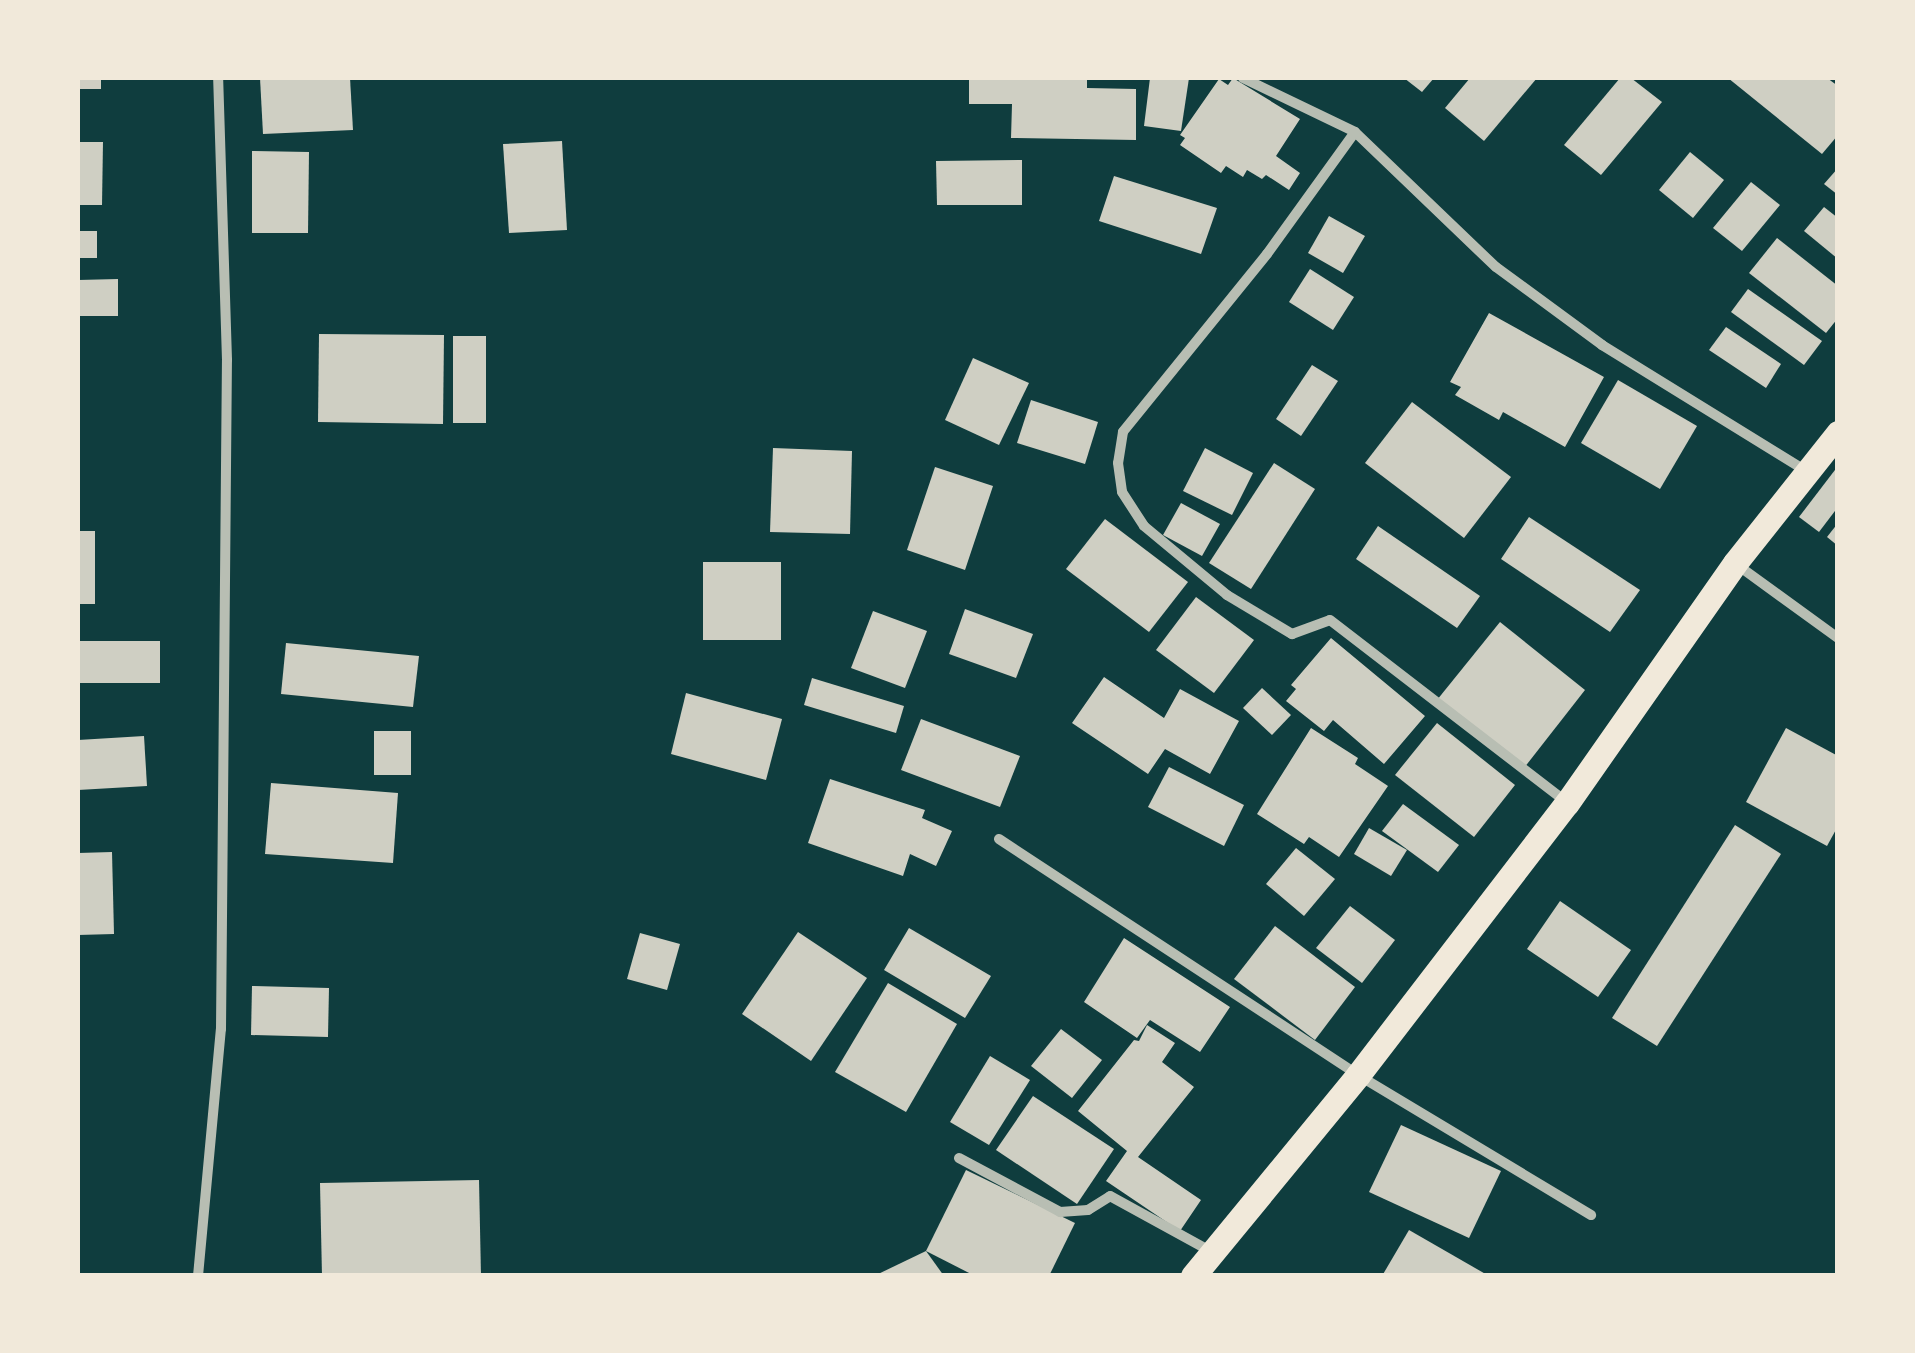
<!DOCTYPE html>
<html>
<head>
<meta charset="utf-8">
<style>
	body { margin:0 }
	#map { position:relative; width:1915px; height:1353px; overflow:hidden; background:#0f3d3e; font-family:Jost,sans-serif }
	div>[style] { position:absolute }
	.building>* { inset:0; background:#cfcfc3 }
	.minor>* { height:10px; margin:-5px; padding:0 5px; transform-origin:5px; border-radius:5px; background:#b8beb3 }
	.primary>* { height:25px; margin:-12.5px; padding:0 12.5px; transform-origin:12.5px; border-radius:12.5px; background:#f1e9da }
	span { translate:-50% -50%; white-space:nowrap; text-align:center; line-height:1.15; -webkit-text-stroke:9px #f1e9da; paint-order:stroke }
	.frame { position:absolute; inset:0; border:80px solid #f1e9da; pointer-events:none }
</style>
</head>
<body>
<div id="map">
	<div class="building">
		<div style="clip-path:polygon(78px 78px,101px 78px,101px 89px,78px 89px)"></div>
		<div style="clip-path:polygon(260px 78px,350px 78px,353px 130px,263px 134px)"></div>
		<div style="clip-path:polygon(969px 78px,1087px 78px,1087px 88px,1136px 89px,1136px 140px,1011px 138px,1012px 104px,969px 104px)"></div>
		<div style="clip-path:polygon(1150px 78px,1189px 78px,1181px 131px,1144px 126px)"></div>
		<div style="clip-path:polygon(1233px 78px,1300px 119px,1276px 156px,1300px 173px,1289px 190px,1266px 175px,1262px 179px,1247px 170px,1243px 177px,1226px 166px,1221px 173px,1180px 145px,1185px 138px,1180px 135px,1219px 79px,1228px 85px)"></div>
		<div style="clip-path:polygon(1404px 78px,1434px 78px,1422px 92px)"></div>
		<div style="clip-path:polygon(1470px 78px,1537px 78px,1484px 141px,1445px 108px)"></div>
		<div style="clip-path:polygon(1620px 78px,1631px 78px,1662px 102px,1601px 175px,1564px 145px)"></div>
		<div style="clip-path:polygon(1728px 78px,1827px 78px,1838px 86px,1838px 135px,1822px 154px)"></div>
		<div style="clip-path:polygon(562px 141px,567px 230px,509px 233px,503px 144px)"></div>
		<div style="clip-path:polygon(78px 142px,103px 142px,102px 205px,78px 205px)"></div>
		<div style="clip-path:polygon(252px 151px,309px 152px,308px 233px,252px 233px)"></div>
		<div style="clip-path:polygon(1690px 152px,1724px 180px,1693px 218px,1659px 190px)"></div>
		<div style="clip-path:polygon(1022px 160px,1022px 205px,937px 205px,936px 161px)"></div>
		<div style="clip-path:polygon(1838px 168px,1838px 195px,1824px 184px)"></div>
		<div style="clip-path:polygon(1114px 176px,1217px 208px,1201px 254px,1099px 221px)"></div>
		<div style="clip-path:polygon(1751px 182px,1780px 205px,1742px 251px,1713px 228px)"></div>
		<div style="clip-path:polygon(1824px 207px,1838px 218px,1838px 259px,1804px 231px)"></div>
		<div style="clip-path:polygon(1329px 216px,1365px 236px,1343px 273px,1308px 253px)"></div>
		<div style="clip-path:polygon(78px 231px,97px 231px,97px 258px,78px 258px)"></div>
		<div style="clip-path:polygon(1777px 238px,1838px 286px,1838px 318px,1826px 333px,1749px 273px)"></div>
		<div style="clip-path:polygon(1310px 269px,1354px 297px,1333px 330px,1289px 302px)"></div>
		<div style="clip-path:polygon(118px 279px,118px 316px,78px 316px,78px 280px)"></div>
		<div style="clip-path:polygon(1748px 289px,1822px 341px,1804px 365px,1731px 312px)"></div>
		<div style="clip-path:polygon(1489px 313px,1604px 377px,1565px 447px,1503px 412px,1499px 420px,1455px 395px,1461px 387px,1450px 382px)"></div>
		<div style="clip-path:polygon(1726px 327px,1781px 364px,1766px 388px,1709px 350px)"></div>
		<div style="clip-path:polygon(319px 334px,444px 335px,443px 424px,318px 422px)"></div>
		<div style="clip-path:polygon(453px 336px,486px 336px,486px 423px,453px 423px)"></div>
		<div style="clip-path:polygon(973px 358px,1029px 383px,999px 445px,945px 420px)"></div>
		<div style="clip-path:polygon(1312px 365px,1338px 381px,1301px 436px,1276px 419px)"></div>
		<div style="clip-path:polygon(1618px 380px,1697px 426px,1660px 489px,1581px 443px)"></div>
		<div style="clip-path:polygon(1031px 400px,1098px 422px,1085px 464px,1017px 443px)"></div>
		<div style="clip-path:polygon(1412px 402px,1511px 477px,1464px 538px,1365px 463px)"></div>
		<div style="clip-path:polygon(773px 448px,852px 451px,850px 534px,770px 532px)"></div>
		<div style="clip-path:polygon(1205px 448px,1253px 473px,1232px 515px,1183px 491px)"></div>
		<div style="clip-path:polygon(1274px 463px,1315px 489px,1251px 589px,1209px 563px)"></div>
		<div style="clip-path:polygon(1838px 466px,1838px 507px,1819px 532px,1799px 517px)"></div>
		<div style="clip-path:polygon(935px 467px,993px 486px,965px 570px,907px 550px)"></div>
		<div style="clip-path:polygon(1181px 503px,1220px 524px,1202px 556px,1163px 535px)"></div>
		<div style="clip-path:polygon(1529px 517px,1640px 590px,1610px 632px,1501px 559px)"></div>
		<div style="clip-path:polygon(1105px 519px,1188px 582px,1149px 632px,1066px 569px)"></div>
		<div style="clip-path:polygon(1838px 523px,1838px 546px,1827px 537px)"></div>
		<div style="clip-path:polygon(1378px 526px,1480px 596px,1457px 628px,1356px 559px)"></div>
		<div style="clip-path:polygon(78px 531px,95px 531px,95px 604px,78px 604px)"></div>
		<div style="clip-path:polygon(703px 562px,781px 562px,781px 640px,703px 640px)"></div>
		<div style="clip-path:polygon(1196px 597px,1254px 640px,1214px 693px,1156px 650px)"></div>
		<div style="clip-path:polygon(965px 609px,1033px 634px,1016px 678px,949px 654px)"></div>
		<div style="clip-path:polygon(873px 611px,927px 631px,905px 688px,851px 668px)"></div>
		<div style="clip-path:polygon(1500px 622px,1585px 690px,1524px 768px,1437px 700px)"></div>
		<div style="clip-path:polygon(1331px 638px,1425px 716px,1384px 764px,1333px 720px,1324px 731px,1286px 701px,1296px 689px,1291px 685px)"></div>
		<div style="clip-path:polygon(78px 641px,160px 641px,160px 683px,78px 683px)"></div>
		<div style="clip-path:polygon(286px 643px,419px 656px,413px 707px,281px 694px)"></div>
		<div style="clip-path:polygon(1104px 677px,1164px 718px,1180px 689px,1239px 721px,1210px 774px,1165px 749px,1148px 774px,1072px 723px)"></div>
		<div style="clip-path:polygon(812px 678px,904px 706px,896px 733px,804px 705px)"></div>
		<div style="clip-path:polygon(1262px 688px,1291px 715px,1272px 735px,1243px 708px)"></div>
		<div style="clip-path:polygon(686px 693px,782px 719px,766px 780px,671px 754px)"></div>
		<div style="clip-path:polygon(921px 719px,1020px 756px,1000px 807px,901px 770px)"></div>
		<div style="clip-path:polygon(1437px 723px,1515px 785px,1474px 837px,1395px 775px)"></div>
		<div style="clip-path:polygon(1311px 728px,1358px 758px,1355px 764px,1388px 786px,1339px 857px,1309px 837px,1304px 844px,1257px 814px)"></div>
		<div style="clip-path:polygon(1786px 728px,1838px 756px,1838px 826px,1827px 846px,1746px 802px)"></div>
		<div style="clip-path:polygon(374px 731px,411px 731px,411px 775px,374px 775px)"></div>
		<div style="clip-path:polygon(144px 736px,147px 786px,78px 790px,78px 740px)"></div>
		<div style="clip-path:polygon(1169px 767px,1244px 805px,1224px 846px,1148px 807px)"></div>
		<div style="clip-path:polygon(830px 779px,925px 810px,922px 818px,952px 831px,936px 866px,910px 854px,903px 876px,808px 843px)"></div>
		<div style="clip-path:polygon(271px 783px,398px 793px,393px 863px,265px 854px)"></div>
		<div style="clip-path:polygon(1403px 804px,1459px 845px,1438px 872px,1382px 831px)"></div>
		<div style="clip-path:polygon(1735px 825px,1781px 854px,1657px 1046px,1612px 1018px)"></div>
		<div style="clip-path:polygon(1369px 828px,1407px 850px,1391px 876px,1354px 854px)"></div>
		<div style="clip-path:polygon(1296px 848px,1335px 879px,1304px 916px,1266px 884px)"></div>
		<div style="clip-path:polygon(112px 852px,114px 934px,78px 935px,78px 853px)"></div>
		<div style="clip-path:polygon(1560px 901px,1631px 950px,1598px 997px,1527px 949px)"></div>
		<div style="clip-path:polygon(1350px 906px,1395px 940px,1362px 983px,1316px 948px)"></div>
		<div style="clip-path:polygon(1275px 926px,1355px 987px,1315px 1040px,1234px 979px)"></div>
		<div style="clip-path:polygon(909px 928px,991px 976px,965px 1018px,884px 970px)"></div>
		<div style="clip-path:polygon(798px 932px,867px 978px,811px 1061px,742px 1014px)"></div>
		<div style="clip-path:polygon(640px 933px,680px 944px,667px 990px,627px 979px)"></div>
		<div style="clip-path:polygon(1124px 938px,1230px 1007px,1200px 1052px,1150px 1020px,1137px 1038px,1084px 1002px)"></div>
		<div style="clip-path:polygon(888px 983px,957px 1024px,906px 1112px,835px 1072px)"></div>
		<div style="clip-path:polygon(252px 986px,329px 988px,328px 1037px,251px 1035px)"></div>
		<div style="clip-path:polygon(1147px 1025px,1175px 1043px,1162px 1062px,1194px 1087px,1138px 1157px,1201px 1200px,1180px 1231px,1106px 1181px,1127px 1151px,1078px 1111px,1134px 1040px,1139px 1041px)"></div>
		<div style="clip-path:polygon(1061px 1029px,1102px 1060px,1072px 1098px,1031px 1066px)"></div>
		<div style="clip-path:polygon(990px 1056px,1030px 1080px,989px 1145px,950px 1122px)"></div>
		<div style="clip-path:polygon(1033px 1096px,1114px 1149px,1077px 1204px,996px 1150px)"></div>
		<div style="clip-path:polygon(1401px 1125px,1501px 1171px,1469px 1238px,1369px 1192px)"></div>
		<div style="clip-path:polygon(966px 1170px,1075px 1223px,1049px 1276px,975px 1276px,926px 1251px)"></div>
		<div style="clip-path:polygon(479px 1180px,481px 1276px,322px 1276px,320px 1183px)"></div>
		<div style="clip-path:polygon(1409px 1230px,1489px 1276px,1382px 1276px)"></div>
		<div style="clip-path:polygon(926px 1251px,944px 1276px,874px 1276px)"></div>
	</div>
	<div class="minor">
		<div style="left:1243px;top:78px;width:124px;rotate:25.7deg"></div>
		<div style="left:1355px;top:132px;width:195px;rotate:43.8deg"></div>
		<div style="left:1496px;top:267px;width:132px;rotate:36.3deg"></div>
		<div style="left:1602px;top:345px;width:240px;rotate:31.7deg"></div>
		<div style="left:1355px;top:132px;width:150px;rotate:125.8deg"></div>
		<div style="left:1267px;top:254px;width:229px;rotate:129deg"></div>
		<div style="left:1123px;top:432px;width:31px;rotate:99deg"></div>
		<div style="left:1118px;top:463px;width:29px;rotate:82deg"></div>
		<div style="left:1122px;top:492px;width:40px;rotate:57.1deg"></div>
		<div style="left:1144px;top:526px;width:108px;rotate:39.7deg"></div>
		<div style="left:1227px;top:595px;width:76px;rotate:31deg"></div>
		<div style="left:1292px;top:634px;width:40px;rotate:-20.2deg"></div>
		<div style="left:1330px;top:620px;width:298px;rotate:37.6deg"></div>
		<div style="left:1736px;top:564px;width:126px;rotate:36deg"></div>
		<div style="left:999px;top:839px;width:430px;rotate:33.3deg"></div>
		<div style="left:1358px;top:1075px;width:272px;rotate:31deg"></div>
		<div style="left:959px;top:1158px;width:115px;rotate:28.1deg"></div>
		<div style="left:1060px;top:1212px;width:28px;rotate:-4deg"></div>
		<div style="left:1088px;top:1210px;width:26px;rotate:-32deg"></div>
		<div style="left:1110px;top:1196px;width:114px;rotate:28.8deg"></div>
		<div style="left:198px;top:1276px;width:248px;rotate:-84.7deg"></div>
		<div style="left:221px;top:1029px;width:669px;rotate:-89.49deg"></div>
		<div style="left:227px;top:360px;width:282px;rotate:-91.8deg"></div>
	</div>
	<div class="primary">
		<div style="left:1193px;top:1276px;width:260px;rotate:-50.6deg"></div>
		<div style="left:1358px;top:1075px;width:343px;rotate:-52.5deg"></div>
		<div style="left:1567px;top:803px;width:293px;rotate:-55deg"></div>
		<div style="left:1735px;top:563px;width:166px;rotate:-51.6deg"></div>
	</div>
	<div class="frame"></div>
</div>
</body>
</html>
